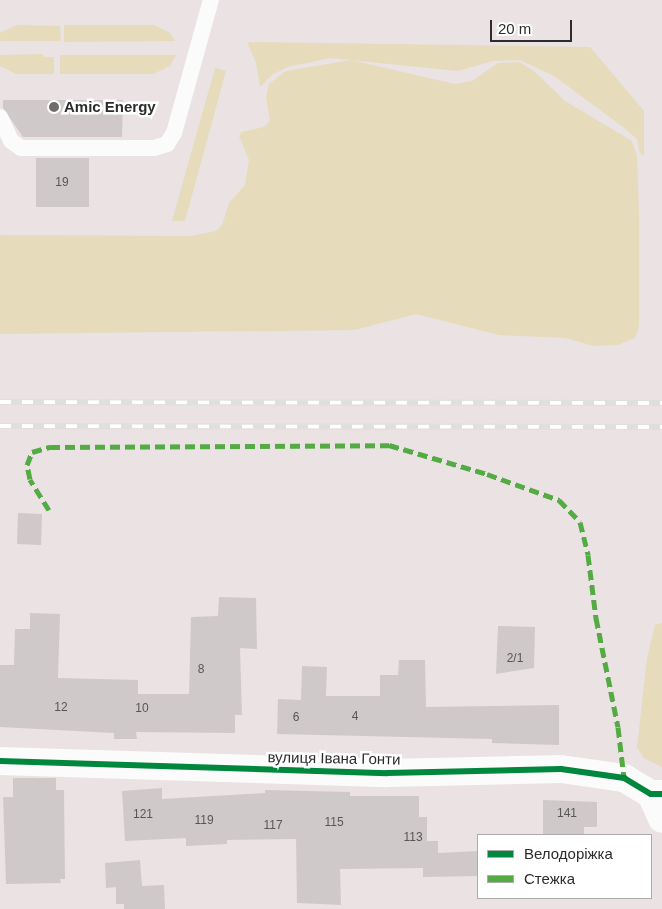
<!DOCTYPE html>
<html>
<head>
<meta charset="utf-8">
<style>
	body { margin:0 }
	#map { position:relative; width:662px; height:909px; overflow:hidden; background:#eae2e3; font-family:Helvetica,sans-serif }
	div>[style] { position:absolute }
	.green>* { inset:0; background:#e6dcbc }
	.building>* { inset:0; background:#d0c9ca }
	.service>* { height:16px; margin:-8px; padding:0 8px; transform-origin:8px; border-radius:8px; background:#fcfbfb }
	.minor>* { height:28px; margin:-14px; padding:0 14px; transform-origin:14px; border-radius:14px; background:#fcfbfb }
	.rail>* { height:5.5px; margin-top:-2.75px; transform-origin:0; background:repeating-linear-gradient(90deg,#fff 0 11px,#dedfdf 0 22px); box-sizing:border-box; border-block:1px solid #dedfdf }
	.quiet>* { height:5px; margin-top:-2.5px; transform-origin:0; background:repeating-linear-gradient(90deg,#54ab44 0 10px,transparent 0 15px) }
	.cycleway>* { height:6px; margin:-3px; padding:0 3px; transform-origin:3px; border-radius:3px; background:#00873e }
	.dots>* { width:14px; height:14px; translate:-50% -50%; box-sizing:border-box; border:2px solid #fff; border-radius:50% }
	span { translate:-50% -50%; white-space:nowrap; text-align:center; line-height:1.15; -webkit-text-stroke:5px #fff; paint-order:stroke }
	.number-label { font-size:12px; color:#585656 }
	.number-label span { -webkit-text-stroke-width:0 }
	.poi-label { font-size:15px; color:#2c2c2c; font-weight:700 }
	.left { translate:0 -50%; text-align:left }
	.street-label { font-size:15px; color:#2c2c2c }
	.legend { position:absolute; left:477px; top:834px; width:175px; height:65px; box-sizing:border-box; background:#fff; border:1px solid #ababab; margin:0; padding:6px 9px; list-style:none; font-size:15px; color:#2c2c2c }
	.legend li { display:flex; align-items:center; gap:10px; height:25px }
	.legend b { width:25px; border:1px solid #ababab }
	.scale { position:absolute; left:490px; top:20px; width:82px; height:22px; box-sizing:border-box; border:2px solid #2c2c2c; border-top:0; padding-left:6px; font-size:15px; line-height:18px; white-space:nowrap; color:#2c2c2c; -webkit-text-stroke:4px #fff; paint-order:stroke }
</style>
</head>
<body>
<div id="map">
	<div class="green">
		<div style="clip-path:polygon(17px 25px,60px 26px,61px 41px,0 41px,0 33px)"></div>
		<div style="clip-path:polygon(64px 25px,154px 25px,170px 33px,175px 41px,64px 42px)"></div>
		<div style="clip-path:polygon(247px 42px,590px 47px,644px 111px,644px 156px,640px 153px,637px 139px,623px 127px,554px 76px,520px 60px,493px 61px,458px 71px,330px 58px,288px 67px,273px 74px,260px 87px,256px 63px)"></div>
		<div style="clip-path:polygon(43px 54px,43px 57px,54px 57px,54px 74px,16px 74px,0 66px,0 55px)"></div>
		<div style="clip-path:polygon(60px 55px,176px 55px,170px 66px,153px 74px,60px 74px)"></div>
		<div style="clip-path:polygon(351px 60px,455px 84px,472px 81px,498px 63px,519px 62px,534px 71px,565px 101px,632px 141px,637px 156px,639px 213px,639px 326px,635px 338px,618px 345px,593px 346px,566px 338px,499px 335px,416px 314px,355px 330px,0 334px,0 235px,191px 236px,216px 231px,222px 225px,229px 203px,245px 185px,249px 160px,239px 136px,242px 132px,264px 127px,270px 121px,266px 97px,269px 84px,286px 71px)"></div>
		<div style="clip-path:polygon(215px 68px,226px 71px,185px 221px,172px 221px)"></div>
		<div style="clip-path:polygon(662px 623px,662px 767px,644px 758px,637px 747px,647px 658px,655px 625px)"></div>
	</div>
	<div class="building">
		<div style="clip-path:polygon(3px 100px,123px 100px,122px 137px,23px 137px,3px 108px)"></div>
		<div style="clip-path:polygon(36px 158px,89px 158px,89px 207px,36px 207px)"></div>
		<div style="clip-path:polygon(18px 513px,42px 514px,41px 545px,17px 544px)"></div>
		<div style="clip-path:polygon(219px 597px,256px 598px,257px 649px,240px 648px,242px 715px,235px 715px,235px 733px,136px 732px,137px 739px,114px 739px,114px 733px,0 727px,0 665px,14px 665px,15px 629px,30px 629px,30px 613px,60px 614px,58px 678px,138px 680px,138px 694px,189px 694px,191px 617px,218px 616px)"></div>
		<div style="clip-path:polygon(498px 626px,535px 627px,534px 668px,496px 674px)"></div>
		<div style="clip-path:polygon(399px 660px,425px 660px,426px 707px,559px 705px,559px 745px,492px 743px,492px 739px,277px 734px,278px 699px,301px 700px,302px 666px,327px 667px,326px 696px,380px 696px,380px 675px,398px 675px)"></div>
		<div style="clip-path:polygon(13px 778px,56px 778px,56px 790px,64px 790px,65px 879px,60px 879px,61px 883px,6px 884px,3px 797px,13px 797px)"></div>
		<div style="clip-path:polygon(162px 788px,162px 799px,265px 793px,265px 790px,350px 792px,350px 796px,419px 796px,419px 817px,427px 817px,427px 841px,438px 841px,438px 853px,478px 851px,478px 876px,423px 877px,423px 868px,340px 869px,341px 905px,297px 903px,296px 839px,227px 840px,227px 844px,186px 846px,186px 838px,125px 841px,122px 791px)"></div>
		<div style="clip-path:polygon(543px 800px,597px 802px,597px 827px,584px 827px,584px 835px,543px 835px)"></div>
		<div style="clip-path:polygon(140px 860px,142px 886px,164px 885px,165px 909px,124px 909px,124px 904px,116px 904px,116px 887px,106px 888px,105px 863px)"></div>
	</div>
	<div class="service">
		<div style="left:0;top:117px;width:26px;rotate:65deg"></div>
		<div style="left:11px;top:141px;width:12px;rotate:35deg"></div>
		<div style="left:21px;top:148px;width:133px"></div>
		<div style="left:154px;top:148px;width:14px;rotate:-17deg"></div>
		<div style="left:167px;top:144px;width:13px;rotate:-58deg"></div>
		<div style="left:174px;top:133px;width:138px;rotate:-74.5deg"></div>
	</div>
	<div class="minor">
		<div style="left:0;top:761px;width:387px;rotate:1.8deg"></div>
		<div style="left:387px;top:773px;width:174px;rotate:-1.3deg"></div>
		<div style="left:561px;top:769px;width:64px;rotate:8.1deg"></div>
		<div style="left:624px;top:778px;width:31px;rotate:31deg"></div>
		<div style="left:651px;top:794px;width:11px"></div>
		<div style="left:651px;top:794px;width:27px;rotate:66deg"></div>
	</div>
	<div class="rail">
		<div style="left:0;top:402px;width:662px;rotate:0.09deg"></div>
		<div style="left:0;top:426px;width:662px;rotate:0.09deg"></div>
	</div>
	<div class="quiet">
		<div style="left:49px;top:510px;width:36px;rotate:-122deg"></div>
		<div style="left:30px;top:479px;width:14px;rotate:-102deg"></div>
		<div style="left:27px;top:465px;width:14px;rotate:-69deg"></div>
		<div style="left:32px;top:452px;width:19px;rotate:-16deg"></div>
		<div style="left:50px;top:447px;width:339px;rotate:-0.3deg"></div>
		<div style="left:389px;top:445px;width:102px;rotate:16.5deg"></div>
		<div style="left:487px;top:474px;width:77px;rotate:19.9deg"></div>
		<div style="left:559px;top:500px;width:30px;rotate:46deg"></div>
		<div style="left:580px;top:522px;width:34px;rotate:76deg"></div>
		<div style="left:588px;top:555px;width:64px;rotate:82.8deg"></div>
		<div style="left:596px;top:618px;width:111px;rotate:78.6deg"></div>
		<div style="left:618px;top:727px;width:51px;rotate:83.3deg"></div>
	</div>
	<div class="cycleway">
		<div style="left:0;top:761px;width:387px;rotate:1.8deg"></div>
		<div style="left:387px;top:773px;width:174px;rotate:-1.3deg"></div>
		<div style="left:561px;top:769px;width:64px;rotate:8.1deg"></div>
		<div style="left:624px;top:778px;width:31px;rotate:31deg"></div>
		<div style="left:651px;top:794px;width:11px"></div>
	</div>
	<div class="dots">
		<div style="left:54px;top:107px;background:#6e6c6c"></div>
	</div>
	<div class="number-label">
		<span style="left:62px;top:183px">19</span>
		<span style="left:515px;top:659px">2/1</span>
		<span style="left:201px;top:670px">8</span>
		<span style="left:61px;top:708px">12</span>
		<span style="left:142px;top:709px">10</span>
		<span style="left:355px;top:717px">4</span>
		<span style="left:296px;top:718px">6</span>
		<span style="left:567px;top:814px">141</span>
		<span style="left:143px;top:815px">121</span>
		<span style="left:204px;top:821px">119</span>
		<span style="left:334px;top:823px">115</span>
		<span style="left:273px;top:826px">117</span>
		<span style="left:413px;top:838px">113</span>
	</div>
	<div class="poi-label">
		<span class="left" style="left:64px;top:107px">Amic Energy</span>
	</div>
	<div class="street-label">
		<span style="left:334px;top:758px;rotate:1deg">вулиця Івана Гонти</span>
	</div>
	<ul class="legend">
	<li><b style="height:6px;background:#00873e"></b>Велодоріжка</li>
	<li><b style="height:6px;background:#54ab44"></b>Стежка</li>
	</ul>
	<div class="scale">20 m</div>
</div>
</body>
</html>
